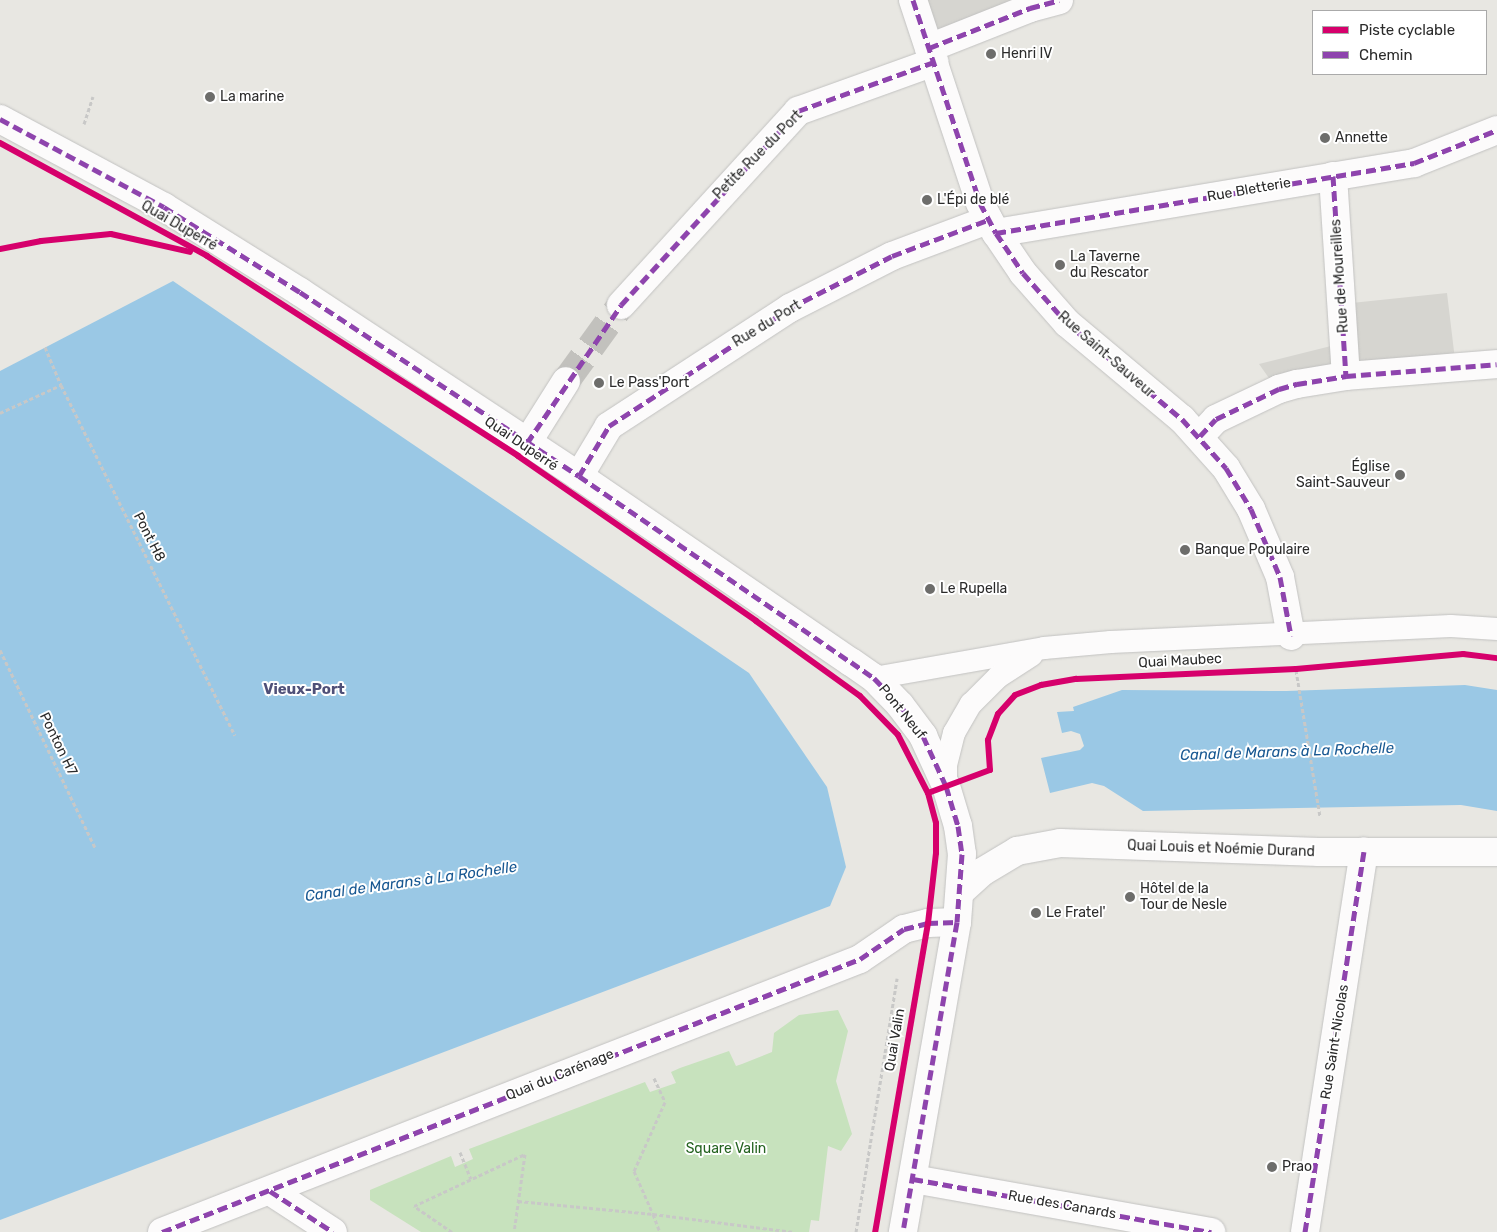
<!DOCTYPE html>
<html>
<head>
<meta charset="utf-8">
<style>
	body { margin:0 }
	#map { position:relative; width:1497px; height:1232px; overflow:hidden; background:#e8e7e2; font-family:Rubik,sans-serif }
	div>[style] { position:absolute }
	.green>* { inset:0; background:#c7e2bd }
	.plaza>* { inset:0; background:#d6d5d0 }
	.water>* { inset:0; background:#9ac8e5 }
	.pedestrian-tunnel>* { height:28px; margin-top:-14px; transform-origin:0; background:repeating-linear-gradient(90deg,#c2c1bd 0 28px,transparent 0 42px) }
	.path>* { height:3px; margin-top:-1.5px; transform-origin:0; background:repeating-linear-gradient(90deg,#c8c8c7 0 4px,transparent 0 6.5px) }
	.roads { filter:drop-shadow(0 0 1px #c2c2c1) drop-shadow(0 0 1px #c2c2c1) }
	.service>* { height:22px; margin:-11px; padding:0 11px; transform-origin:11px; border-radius:11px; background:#fcfbfb }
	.pedestrian>* { height:28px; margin:-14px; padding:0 14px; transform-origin:14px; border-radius:14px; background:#fcfbfb }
	.minor>* { height:28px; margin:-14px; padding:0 14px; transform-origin:14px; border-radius:14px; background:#fcfbfb }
	.secondary>* { height:28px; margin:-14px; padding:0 14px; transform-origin:14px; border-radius:14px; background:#fcfbfb }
	.quiet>* { height:5px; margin-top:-2.5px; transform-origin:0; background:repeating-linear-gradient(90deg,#8e44ad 0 10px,transparent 0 15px) }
	.cycleway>* { height:6px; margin:-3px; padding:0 3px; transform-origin:3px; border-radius:3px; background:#d6006c }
	.dots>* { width:14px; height:14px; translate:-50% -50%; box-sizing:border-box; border:2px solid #fff; border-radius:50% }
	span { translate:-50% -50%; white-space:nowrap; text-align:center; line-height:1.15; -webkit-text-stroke:4px #fff; paint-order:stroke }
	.poi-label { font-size:14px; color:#2b2b2b }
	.left { translate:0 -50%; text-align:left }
	.right { translate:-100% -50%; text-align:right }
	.street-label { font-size:14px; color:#2b2b2b }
	.park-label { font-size:14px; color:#256320 }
	.neighbourhood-label { font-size:15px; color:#4f5078; font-weight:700 }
	.water-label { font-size:15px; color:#185892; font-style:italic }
	.legend { position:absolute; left:1312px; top:10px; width:175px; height:65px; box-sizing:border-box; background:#fff; border:1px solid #aaa; margin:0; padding:6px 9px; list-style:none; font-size:15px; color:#2b2b2b }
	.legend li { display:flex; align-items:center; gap:10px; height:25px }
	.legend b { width:25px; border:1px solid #aaa }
</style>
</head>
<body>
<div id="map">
	<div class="green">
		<div style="clip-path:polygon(838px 1010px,848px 1031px,836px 1081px,852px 1134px,841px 1151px,828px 1146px,819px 1221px,811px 1220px,809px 1232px,421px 1232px,370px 1200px,370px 1190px,451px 1156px,455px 1167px,473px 1159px,469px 1149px,645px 1082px,650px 1092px,676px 1083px,671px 1072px,680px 1068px,729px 1051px,736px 1066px,742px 1064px,772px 1052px,774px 1033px,799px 1015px)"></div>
	</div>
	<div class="plaza">
		<div style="clip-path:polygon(913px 0,1027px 0,929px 48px)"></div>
		<div style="clip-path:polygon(1447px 293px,1456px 368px,1271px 381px,1259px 364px,1335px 345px,1342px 304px)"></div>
	</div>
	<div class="water">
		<div style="clip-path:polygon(173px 281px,749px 673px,827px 787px,846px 867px,830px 906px,0 1220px,0 371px)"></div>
		<div style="clip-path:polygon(1465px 685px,1497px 690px,1497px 811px,1461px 805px,1143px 811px,1104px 786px,1092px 783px,1050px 793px,1041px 758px,1080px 750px,1084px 746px,1080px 734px,1071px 731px,1062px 733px,1057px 712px,1074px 711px,1073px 707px,1122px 690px,1286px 691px)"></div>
	</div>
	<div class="pedestrian-tunnel">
		<div style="left:566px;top:381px;width:94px;rotate:-54.1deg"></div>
	</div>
	<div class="path">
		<div style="left:84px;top:124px;width:29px;rotate:-72deg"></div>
		<div style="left:45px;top:347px;width:41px;rotate:67.2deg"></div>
		<div style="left:61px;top:385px;width:391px;rotate:63.6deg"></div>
		<div style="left:0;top:413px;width:67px;rotate:-24.7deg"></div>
		<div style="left:0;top:650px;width:219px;rotate:64.3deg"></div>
		<div style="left:1296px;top:670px;width:148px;rotate:80.7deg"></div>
		<div style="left:654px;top:1078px;width:26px;rotate:65deg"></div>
		<div style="left:665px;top:1102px;width:76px;rotate:114.2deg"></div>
		<div style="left:634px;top:1171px;width:47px;rotate:66.2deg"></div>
		<div style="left:653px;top:1214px;width:142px;rotate:7.3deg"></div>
		<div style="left:460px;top:1152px;width:29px;rotate:68deg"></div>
		<div style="left:518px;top:1201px;width:136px;rotate:5.5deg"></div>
		<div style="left:653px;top:1214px;width:19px;rotate:69deg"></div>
		<div style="left:452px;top:1232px;width:46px;rotate:-145.6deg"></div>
		<div style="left:414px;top:1206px;width:123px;rotate:-25.1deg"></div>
		<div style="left:525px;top:1154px;width:79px;rotate:98deg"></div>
		<div style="left:856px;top:1232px;width:257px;rotate:-80.8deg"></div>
	</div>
	<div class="roads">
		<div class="service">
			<div style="left:874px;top:678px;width:173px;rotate:-10deg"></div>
			<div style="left:1044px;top:648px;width:67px;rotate:-5.1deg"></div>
			<div style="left:1111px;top:642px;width:340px;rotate:-2.7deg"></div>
			<div style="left:1451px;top:626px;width:46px;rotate:3.7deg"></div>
			<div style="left:946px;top:786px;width:21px;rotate:-90deg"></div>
			<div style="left:946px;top:765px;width:33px;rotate:-76deg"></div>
			<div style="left:954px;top:733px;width:34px;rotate:-60deg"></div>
			<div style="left:971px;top:704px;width:38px;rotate:-45deg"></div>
			<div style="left:998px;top:677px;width:40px;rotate:-32.9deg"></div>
		</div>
		<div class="pedestrian">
			<div style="left:913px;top:0;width:214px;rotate:71.7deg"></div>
			<div style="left:980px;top:203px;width:34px;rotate:62deg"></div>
			<div style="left:996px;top:233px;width:48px;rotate:56deg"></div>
			<div style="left:1023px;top:273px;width:67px;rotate:48.7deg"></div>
			<div style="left:1067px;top:323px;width:150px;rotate:39.9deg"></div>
			<div style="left:1182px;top:419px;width:66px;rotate:48.1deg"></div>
			<div style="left:1226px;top:468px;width:48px;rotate:58.6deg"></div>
			<div style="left:1251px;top:509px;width:74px;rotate:66.9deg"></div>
			<div style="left:1280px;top:577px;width:60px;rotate:79.4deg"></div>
			<div style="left:929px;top:48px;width:109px;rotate:-21.6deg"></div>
			<div style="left:1030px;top:8px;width:30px;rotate:-15deg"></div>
			<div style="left:1333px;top:176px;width:200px;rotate:86.3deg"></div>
			<div style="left:996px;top:233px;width:424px;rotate:-9.5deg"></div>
			<div style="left:1414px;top:163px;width:89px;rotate:-21.7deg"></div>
			<div style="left:621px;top:305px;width:263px;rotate:-47.6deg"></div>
			<div style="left:798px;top:111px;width:145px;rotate:-19.8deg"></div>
			<div style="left:1200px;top:436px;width:23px;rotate:-47deg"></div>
			<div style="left:1216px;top:419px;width:70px;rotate:-25.5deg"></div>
			<div style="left:1279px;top:389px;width:19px;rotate:-16deg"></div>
			<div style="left:1297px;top:384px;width:50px;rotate:-9.3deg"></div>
			<div style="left:1346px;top:376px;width:151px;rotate:-4.5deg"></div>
			<div style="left:527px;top:443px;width:73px;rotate:-57.8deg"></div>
			<div style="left:579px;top:476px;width:58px;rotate:-59deg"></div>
			<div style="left:609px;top:426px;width:216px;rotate:-33.1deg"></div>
			<div style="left:790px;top:308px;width:114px;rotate:-27deg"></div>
			<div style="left:892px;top:256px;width:103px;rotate:-20.6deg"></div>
			<div style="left:913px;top:1179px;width:303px;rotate:10.1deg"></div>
			<div style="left:270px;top:1191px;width:75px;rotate:33.1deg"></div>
			<div style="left:162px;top:1232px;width:749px;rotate:-21.36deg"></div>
			<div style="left:860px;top:959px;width:53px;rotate:-34.3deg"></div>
			<div style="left:904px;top:929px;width:25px;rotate:-14deg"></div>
			<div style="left:928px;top:923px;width:29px;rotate:-2deg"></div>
			<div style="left:1305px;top:1232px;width:385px;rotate:-81.2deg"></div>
		</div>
		<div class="minor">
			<div style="left:0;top:119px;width:186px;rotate:28.2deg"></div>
			<div style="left:164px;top:207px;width:160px;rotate:32deg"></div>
			<div style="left:300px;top:292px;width:334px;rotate:33.4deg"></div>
			<div style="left:579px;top:476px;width:330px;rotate:34.4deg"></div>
			<div style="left:851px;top:662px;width:28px;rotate:35deg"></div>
			<div style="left:874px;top:678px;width:37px;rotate:46deg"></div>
			<div style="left:900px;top:705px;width:39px;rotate:53deg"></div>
			<div style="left:923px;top:736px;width:55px;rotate:65.3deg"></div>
			<div style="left:946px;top:786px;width:42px;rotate:73.3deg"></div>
			<div style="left:958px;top:826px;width:28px;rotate:82deg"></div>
			<div style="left:962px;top:854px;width:68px;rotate:94.2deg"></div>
			<div style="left:957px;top:922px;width:315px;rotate:99.9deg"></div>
		</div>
		<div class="secondary">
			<div style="left:960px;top:892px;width:30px;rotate:-42deg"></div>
			<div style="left:982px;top:872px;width:41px;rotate:-31deg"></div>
			<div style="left:1017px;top:851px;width:44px;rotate:-10.5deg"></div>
			<div style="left:1060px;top:843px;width:259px;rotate:2deg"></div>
			<div style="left:1319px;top:852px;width:178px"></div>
		</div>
	</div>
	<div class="quiet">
		<div style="left:913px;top:0;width:214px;rotate:71.7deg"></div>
		<div style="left:980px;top:203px;width:34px;rotate:62deg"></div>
		<div style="left:996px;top:233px;width:48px;rotate:56deg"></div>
		<div style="left:1023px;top:273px;width:67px;rotate:48.7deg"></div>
		<div style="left:1067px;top:323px;width:150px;rotate:39.9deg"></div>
		<div style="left:1182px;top:419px;width:66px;rotate:48.1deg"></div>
		<div style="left:1226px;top:468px;width:48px;rotate:58.6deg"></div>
		<div style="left:1251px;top:509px;width:74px;rotate:66.9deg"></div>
		<div style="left:1280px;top:577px;width:60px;rotate:79.4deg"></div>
		<div style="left:929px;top:48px;width:109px;rotate:-21.6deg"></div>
		<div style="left:1030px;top:8px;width:30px;rotate:-15deg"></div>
		<div style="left:0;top:119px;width:186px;rotate:28.2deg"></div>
		<div style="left:164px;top:207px;width:160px;rotate:32deg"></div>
		<div style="left:300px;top:292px;width:334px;rotate:33.4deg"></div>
		<div style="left:579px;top:476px;width:330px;rotate:34.4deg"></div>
		<div style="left:851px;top:662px;width:28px;rotate:35deg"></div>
		<div style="left:874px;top:678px;width:37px;rotate:46deg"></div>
		<div style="left:900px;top:705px;width:39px;rotate:53deg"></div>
		<div style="left:923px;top:736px;width:55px;rotate:65.3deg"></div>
		<div style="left:946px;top:786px;width:42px;rotate:73.3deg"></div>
		<div style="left:958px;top:826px;width:28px;rotate:82deg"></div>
		<div style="left:962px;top:854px;width:68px;rotate:94.2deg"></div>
		<div style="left:957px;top:922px;width:315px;rotate:99.9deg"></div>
		<div style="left:1333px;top:176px;width:200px;rotate:86.3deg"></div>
		<div style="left:996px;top:233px;width:424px;rotate:-9.5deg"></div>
		<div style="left:1414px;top:163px;width:89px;rotate:-21.7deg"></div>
		<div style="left:1200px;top:436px;width:23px;rotate:-47deg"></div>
		<div style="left:1216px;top:419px;width:70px;rotate:-25.5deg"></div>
		<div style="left:1279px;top:389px;width:19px;rotate:-16deg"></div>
		<div style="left:1297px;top:384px;width:50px;rotate:-9.3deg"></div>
		<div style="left:1346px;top:376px;width:151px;rotate:-4.5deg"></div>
		<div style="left:527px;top:443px;width:167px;rotate:-55.7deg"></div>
		<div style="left:621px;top:305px;width:263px;rotate:-47.6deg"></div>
		<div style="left:798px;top:111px;width:145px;rotate:-19.8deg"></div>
		<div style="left:579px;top:476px;width:58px;rotate:-59deg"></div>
		<div style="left:609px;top:426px;width:216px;rotate:-33.1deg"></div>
		<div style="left:790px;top:308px;width:114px;rotate:-27deg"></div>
		<div style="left:892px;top:256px;width:103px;rotate:-20.6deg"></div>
		<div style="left:913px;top:1179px;width:303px;rotate:10.1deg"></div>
		<div style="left:270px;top:1191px;width:75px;rotate:33.1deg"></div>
		<div style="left:162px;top:1232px;width:749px;rotate:-21.36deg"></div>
		<div style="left:860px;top:959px;width:53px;rotate:-34.3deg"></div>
		<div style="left:904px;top:929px;width:25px;rotate:-14deg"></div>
		<div style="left:928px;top:923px;width:29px;rotate:-2deg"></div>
		<div style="left:1305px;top:1232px;width:385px;rotate:-81.2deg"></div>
	</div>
	<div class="cycleway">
		<div style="left:0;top:143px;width:236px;rotate:28.6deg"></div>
		<div style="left:207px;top:256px;width:370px;rotate:32.7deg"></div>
		<div style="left:518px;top:456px;width:290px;rotate:34.7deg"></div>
		<div style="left:756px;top:621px;width:128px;rotate:35.8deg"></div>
		<div style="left:860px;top:696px;width:54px;rotate:45.7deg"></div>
		<div style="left:898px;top:735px;width:65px;rotate:62.7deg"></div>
		<div style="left:928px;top:793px;width:31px;rotate:75deg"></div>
		<div style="left:936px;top:823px;width:30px;rotate:90deg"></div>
		<div style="left:936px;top:853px;width:70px;rotate:96.5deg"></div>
		<div style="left:928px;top:923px;width:314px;rotate:99.7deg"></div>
		<div style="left:0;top:249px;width:42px;rotate:-11deg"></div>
		<div style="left:41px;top:241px;width:70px;rotate:-5.7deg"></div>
		<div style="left:111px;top:234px;width:81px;rotate:12.8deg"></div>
		<div style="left:928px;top:793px;width:66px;rotate:-20.4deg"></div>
		<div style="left:990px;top:770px;width:30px;rotate:-94deg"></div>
		<div style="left:988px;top:740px;width:28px;rotate:-69deg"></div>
		<div style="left:998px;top:714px;width:25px;rotate:-48deg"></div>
		<div style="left:1015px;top:695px;width:28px;rotate:-21deg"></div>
		<div style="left:1041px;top:685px;width:36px;rotate:-10deg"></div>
		<div style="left:1076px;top:679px;width:220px;rotate:-2.6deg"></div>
		<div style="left:1296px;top:669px;width:168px;rotate:-5.1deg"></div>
		<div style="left:1463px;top:654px;width:34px;rotate:7deg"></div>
	</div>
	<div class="dots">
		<div style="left:991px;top:54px;background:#6d6d6b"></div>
		<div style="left:210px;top:97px;background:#6d6d6b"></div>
		<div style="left:1325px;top:138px;background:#6d6d6b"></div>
		<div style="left:927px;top:200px;background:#6d6d6b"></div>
		<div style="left:1060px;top:265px;background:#6d6d6b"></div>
		<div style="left:599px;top:383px;background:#6d6d6b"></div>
		<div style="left:1400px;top:475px;background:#6d6d6b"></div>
		<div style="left:1185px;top:550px;background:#6d6d6b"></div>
		<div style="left:930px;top:589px;background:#6d6d6b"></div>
		<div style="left:1130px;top:897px;background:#6d6d6b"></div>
		<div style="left:1036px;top:913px;background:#6d6d6b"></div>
		<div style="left:1272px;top:1167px;background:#6d6d6b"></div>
	</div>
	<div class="poi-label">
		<span class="left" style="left:1001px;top:54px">Henri IV</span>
		<span class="left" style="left:220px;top:97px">La marine</span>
		<span class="left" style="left:1335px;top:138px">Annette</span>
		<span class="left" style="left:937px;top:200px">L'Épi de blé</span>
		<span class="left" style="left:1070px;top:265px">La Taverne<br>du Rescator</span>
		<span class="left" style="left:609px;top:383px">Le Pass'Port</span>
		<span class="right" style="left:1390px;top:475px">Église<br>Saint-Sauveur</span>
		<span class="left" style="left:1195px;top:550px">Banque Populaire</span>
		<span class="left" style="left:940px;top:589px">Le Rupella</span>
		<span class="left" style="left:1140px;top:897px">Hôtel de la<br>Tour de Nesle</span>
		<span class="left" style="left:1046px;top:913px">Le Fratel'</span>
		<span class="left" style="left:1282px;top:1167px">Prao</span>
	</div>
	<div class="street-label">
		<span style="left:758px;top:155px;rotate:-45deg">Petite Rue du Port</span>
		<span style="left:1249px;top:190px;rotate:-10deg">Rue Bletterie</span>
		<span style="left:179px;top:226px;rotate:30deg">Quai Duperré</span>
		<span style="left:1340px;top:276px;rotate:-94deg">Rue de Moureilles</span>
		<span style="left:767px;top:324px;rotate:-31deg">Rue du Port</span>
		<span style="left:1106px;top:355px;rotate:41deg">Rue Saint-Sauveur</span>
		<span style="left:521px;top:444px;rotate:34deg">Quai Duperré</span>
		<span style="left:149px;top:537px;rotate:63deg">Pont H8</span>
		<span style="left:1180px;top:661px;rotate:-3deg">Quai Maubec</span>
		<span style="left:902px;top:712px;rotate:51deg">Pont Neuf</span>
		<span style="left:58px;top:744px;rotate:64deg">Ponton H7</span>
		<span style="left:1221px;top:849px;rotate:2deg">Quai Louis et Noémie Durand</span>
		<span style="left:895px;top:1040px;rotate:-80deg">Quai Valin</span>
		<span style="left:1335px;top:1042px;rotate:-81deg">Rue Saint-Nicolas</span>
		<span style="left:560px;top:1075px;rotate:-22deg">Quai du Carénage</span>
		<span style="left:1062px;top:1205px;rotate:10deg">Rue des Canards</span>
	</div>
	<div class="park-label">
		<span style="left:726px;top:1149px">Square Valin</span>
	</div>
	<div class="neighbourhood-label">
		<span style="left:304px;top:690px">Vieux-Port</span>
	</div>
	<div class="water-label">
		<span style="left:1287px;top:752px;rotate:-2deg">Canal de Marans à La Rochelle</span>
		<span style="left:411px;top:882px;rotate:-8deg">Canal de Marans à La Rochelle</span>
	</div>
	<ul class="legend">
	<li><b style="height:6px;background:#d6006c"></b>Piste cyclable</li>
	<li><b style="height:6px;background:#8e44ad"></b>Chemin</li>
	</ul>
</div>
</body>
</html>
